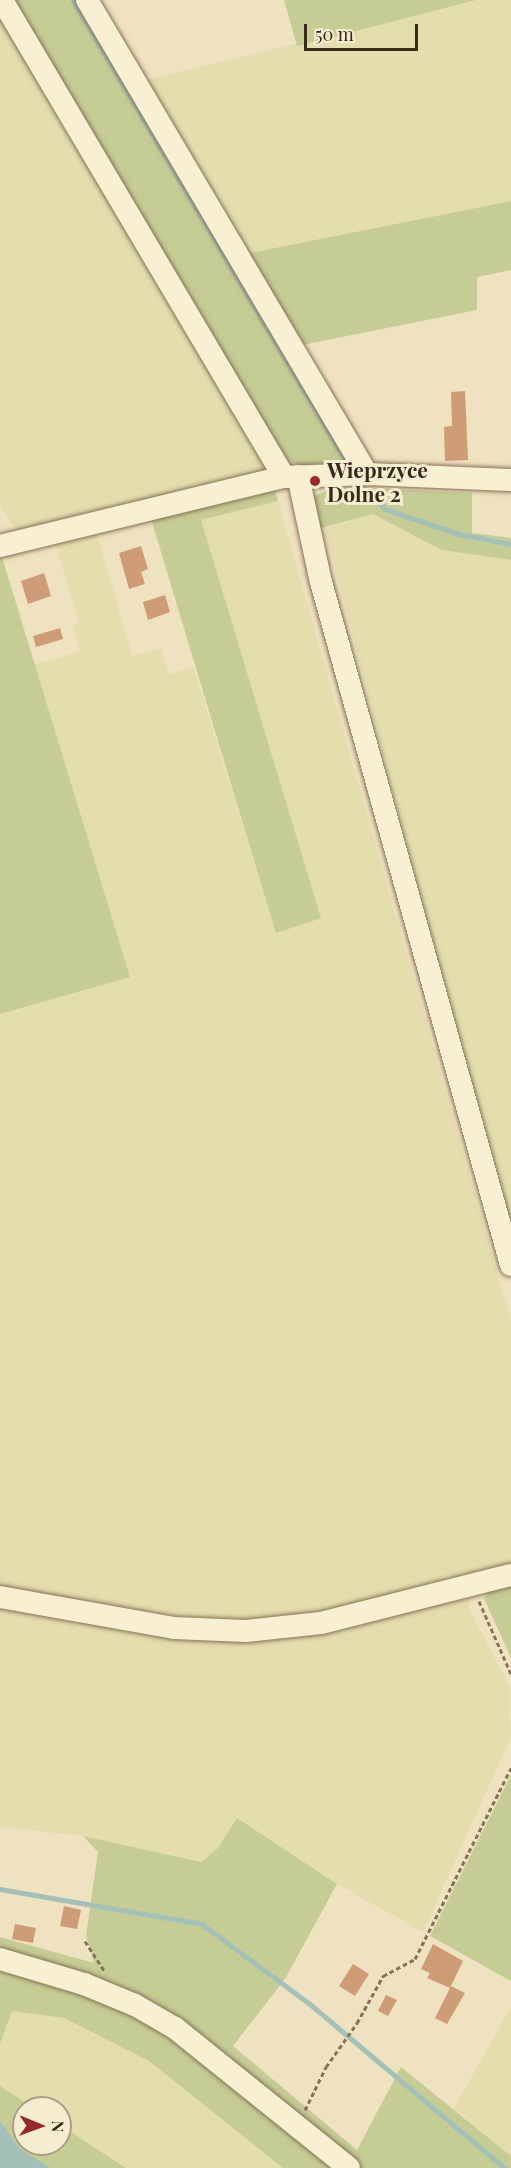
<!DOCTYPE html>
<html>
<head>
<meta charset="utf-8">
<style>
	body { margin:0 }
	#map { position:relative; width:511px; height:2168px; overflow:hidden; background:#efe2c0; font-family:"Playfair Display",serif }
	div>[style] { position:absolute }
	.farmland>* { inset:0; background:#e4ddad }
	.green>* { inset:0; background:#c5cd94 }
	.water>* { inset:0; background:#a3c1b9 }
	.stream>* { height:4.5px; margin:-2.25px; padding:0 2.25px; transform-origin:2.25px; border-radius:2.25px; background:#a3c1b9 }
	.building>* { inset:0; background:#ce9c75 }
	.path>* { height:3px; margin-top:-1.5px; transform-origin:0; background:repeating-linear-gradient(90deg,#887358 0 4.5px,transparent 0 7.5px) }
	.roads { filter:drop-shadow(0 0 2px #887358) drop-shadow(0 0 2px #887358) }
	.minor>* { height:22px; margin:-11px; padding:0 11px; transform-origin:11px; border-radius:11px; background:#f9efd3 }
	.dots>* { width:16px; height:16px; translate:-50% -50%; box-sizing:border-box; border:3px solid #f6ecd0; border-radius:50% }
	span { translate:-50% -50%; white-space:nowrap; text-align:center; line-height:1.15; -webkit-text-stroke:6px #f6ecd0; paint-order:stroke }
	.poi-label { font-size:21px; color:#372a1c; font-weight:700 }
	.left { translate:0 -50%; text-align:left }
	.north { position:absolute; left:12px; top:2096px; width:60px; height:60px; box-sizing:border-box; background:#f6ecd0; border:2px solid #aa9e88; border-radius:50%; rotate:91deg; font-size:16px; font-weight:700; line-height:24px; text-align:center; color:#372a1c }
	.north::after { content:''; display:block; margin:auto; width:21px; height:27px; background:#982927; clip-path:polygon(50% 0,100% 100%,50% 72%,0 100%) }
	.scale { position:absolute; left:304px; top:24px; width:114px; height:27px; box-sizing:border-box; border:3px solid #372a1c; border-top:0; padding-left:8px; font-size:18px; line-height:21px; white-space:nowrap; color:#372a1c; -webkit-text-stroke:4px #f6ecd0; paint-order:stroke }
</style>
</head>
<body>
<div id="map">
	<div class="farmland">
		<div style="clip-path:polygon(476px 0,511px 0,511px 201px,240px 255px,146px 80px)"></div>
		<div style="clip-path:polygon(0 11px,270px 464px,268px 472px,20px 533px,10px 522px,0 505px)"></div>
		<div style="clip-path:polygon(278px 501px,511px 1322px,511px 1570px,292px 1621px,223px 1625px,0 1590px,0 1014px,129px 977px,34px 665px,80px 651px,72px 625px,79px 622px,55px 542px,97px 534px,132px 656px,161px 648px,169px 674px,193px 667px,276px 932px,321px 918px,201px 520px)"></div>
		<div style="clip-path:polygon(373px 513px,442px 550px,511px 560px,511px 1226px,506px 1227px,325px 528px)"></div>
		<div style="clip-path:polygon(468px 1596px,470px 1611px,509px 1685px,511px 1737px,423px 1932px,337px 1884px,238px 1819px,218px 1848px,201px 1862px,84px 1836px,0 1827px,0 1604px,257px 1636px)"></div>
		<div style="clip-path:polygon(511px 2007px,511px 2157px,454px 2108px)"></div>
		<div style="clip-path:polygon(12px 2011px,64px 2018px,149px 2061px,283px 2168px,126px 2168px,60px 2125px,60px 2108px,34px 2108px,0 2086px,0 2044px)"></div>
	</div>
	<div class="green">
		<div style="clip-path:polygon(11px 0,99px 0,240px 255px,511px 201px,511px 270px,477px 277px,477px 310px,302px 345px,373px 468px,306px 467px,289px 461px,276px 449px)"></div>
		<div style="clip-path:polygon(284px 0,476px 0,297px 46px)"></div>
		<div style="clip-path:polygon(274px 487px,278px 501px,201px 520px,321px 918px,276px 933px,151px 519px)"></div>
		<div style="clip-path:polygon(337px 487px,472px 493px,472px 533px,511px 538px,511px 560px,442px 550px,373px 514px,313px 530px,308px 498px)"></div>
		<div style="clip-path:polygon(2px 557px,130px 977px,0 1014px,0 558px)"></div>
		<div style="clip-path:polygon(511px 1585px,511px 1658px,484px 1598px,491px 1588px)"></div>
		<div style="clip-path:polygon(511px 1775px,511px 1981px,430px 1936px)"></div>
		<div style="clip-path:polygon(237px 1818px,337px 1884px,285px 1979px,233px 2046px,357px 2150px,401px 2067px,511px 2156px,511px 2168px,283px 2168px,149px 2061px,64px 2018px,12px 2011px,0 2044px,0 1937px,94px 1963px,86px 1936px,98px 1852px,83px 1836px,201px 1862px,218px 1848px)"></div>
		<div style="clip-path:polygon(0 2086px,34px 2108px,24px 2108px,24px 2144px,60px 2144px,60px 2125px,126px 2168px,0 2168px)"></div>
	</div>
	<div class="water">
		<div style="clip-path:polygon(0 2121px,20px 2149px,51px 2168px,0 2168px)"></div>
	</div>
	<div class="stream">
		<div style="left:73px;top:0;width:544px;rotate:59.38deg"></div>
		<div style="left:357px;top:480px;width:40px;rotate:46deg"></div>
		<div style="left:385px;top:509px;width:78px;rotate:18.7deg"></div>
		<div style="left:459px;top:534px;width:53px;rotate:10.9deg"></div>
		<div style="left:0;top:1889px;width:205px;rotate:9.8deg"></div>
		<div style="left:202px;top:1924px;width:134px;rotate:36.5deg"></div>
		<div style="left:310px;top:2004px;width:255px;rotate:40.1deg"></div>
	</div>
	<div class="building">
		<div style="clip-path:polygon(465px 391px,468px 460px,445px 461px,444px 427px,452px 426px,451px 392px)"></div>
		<div style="clip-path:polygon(141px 546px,148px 569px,141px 572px,145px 584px,129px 589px,119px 553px)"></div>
		<div style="clip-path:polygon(44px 573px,51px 596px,28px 604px,21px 581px)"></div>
		<div style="clip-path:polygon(165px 595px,170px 612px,148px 620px,143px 602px)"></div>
		<div style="clip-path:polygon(60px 628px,63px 639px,36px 647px,33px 636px)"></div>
		<div style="clip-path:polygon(64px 1906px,81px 1910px,77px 1929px,60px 1926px)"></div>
		<div style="clip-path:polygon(15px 1924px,36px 1928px,33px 1943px,12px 1939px)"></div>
		<div style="clip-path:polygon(433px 1944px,463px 1961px,450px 1988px,427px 1978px,430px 1973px,421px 1969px)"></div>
		<div style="clip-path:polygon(353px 1964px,369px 1974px,355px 1996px,339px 1986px)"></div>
		<div style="clip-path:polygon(451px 1986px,465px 1993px,447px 2024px,435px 2018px)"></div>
		<div style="clip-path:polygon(386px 1995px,397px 2000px,388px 2016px,378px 2011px)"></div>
	</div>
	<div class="path">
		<div style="left:479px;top:1601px;width:80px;rotate:66.3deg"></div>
		<div style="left:85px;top:1941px;width:37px;rotate:57deg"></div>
		<div style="left:305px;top:2110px;width:48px;rotate:-64deg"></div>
		<div style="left:326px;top:2067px;width:54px;rotate:-54.8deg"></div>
		<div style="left:357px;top:2023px;width:54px;rotate:-61deg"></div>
		<div style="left:383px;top:1976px;width:36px;rotate:-28deg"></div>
		<div style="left:415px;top:1959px;width:214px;rotate:-63.3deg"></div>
	</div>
	<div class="roads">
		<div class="minor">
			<div style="left:2px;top:0;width:554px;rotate:59.41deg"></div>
			<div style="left:87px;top:0;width:551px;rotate:59.43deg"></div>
			<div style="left:298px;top:476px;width:108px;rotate:77.8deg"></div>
			<div style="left:321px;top:582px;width:709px;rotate:74.45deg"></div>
			<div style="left:0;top:546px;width:292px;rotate:-13.7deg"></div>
			<div style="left:284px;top:477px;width:83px;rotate:-2.1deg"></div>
			<div style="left:367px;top:474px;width:144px;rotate:2.4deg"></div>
			<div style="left:0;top:1597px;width:177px;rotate:10.1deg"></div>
			<div style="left:174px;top:1628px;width:72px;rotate:2.4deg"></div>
			<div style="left:246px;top:1631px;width:75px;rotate:-6.1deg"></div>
			<div style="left:321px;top:1623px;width:196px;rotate:-14.2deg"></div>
			<div style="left:0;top:1959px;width:88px;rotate:16.6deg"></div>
			<div style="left:84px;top:1984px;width:55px;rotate:22.4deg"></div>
			<div style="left:135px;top:2005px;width:46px;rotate:29.9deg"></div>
			<div style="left:175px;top:2028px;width:223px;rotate:38.8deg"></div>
		</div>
	</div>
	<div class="dots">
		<div style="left:315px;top:481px;background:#982927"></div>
	</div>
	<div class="poi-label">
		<span class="left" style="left:327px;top:481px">Wieprzyce<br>Dolne 2</span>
	</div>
	<div class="north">N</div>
	<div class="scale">50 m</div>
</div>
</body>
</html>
